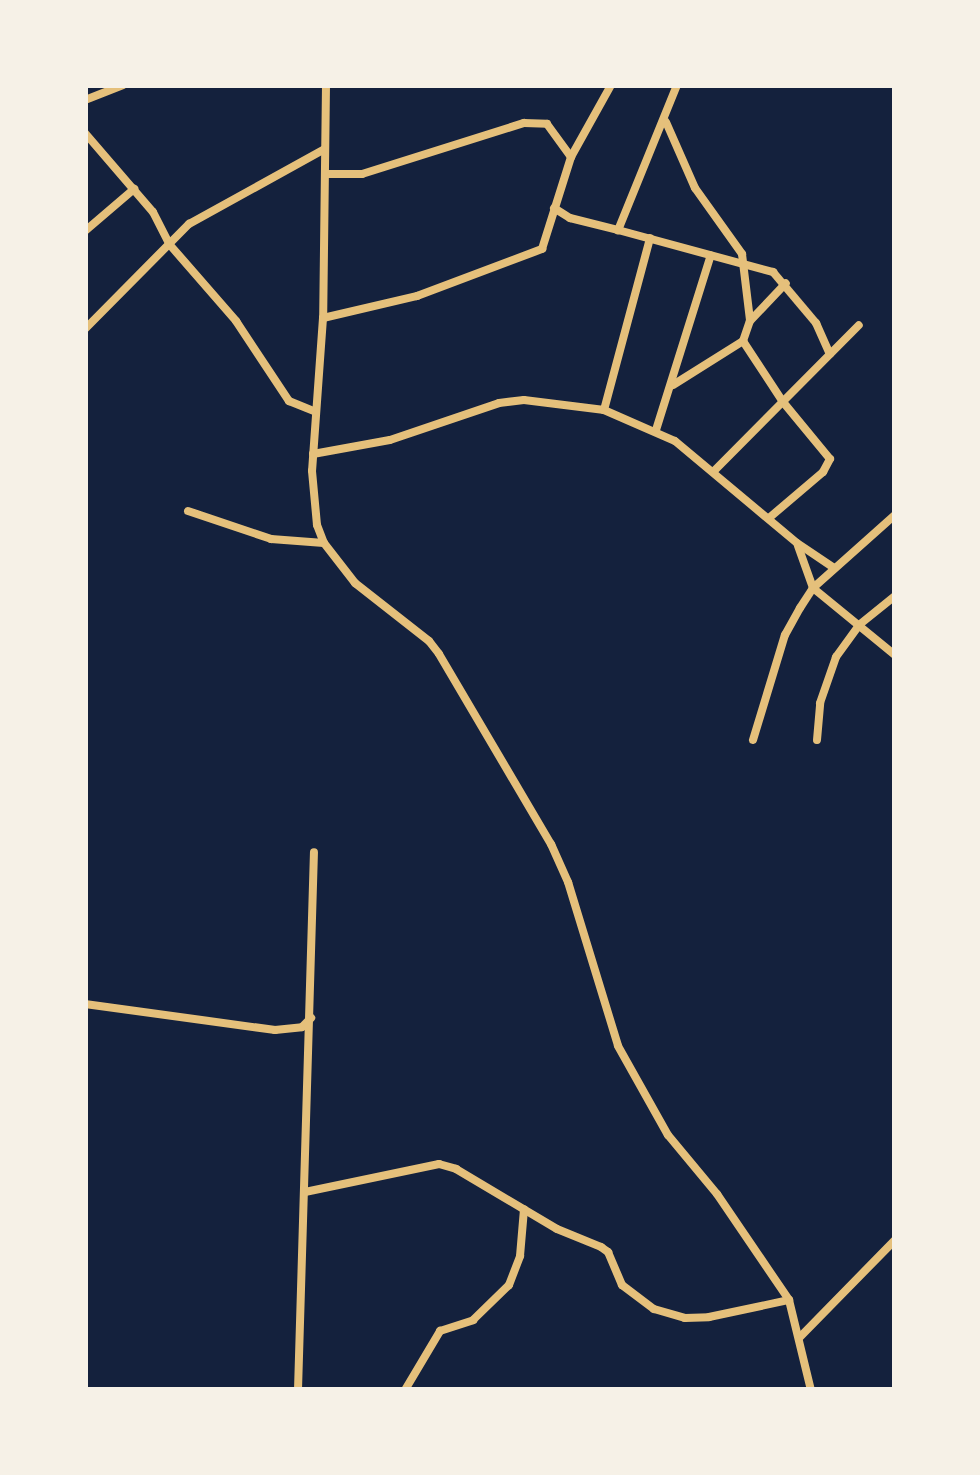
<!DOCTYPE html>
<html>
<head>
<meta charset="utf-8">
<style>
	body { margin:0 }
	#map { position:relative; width:980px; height:1475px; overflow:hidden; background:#14213d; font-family:"Open Sans",sans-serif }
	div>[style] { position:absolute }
	.minor>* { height:8px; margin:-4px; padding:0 4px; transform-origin:4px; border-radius:4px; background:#e5c07b }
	span { translate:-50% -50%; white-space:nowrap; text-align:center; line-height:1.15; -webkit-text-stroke:9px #f6f1e7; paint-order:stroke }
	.frame { position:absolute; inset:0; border:88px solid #f6f1e7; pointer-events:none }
</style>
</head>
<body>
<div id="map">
	<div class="minor">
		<div style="left:326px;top:85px;width:233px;rotate:90.7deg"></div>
		<div style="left:323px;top:318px;width:153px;rotate:94.1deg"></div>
		<div style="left:312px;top:471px;width:54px;rotate:84.7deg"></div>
		<div style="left:317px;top:525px;width:19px;rotate:69deg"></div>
		<div style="left:324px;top:543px;width:51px;rotate:52.2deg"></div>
		<div style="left:355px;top:583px;width:94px;rotate:38.1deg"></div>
		<div style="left:429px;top:641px;width:16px;rotate:52deg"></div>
		<div style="left:439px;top:654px;width:221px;rotate:59.5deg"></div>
		<div style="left:551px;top:844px;width:42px;rotate:65.9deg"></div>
		<div style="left:568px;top:882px;width:171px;rotate:73deg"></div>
		<div style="left:618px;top:1046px;width:102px;rotate:60.7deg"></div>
		<div style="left:668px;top:1135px;width:77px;rotate:50.3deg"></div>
		<div style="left:717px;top:1194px;width:128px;rotate:55.8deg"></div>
		<div style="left:789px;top:1300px;width:93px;rotate:76.3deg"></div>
		<div style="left:677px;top:85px;width:157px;rotate:112.1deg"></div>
		<div style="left:618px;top:230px;width:161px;rotate:15.2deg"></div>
		<div style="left:773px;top:272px;width:67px;rotate:49.9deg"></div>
		<div style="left:816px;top:323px;width:34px;rotate:66deg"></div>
		<div style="left:85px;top:100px;width:41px;rotate:-21.5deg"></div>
		<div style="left:666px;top:122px;width:72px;rotate:66.3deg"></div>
		<div style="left:695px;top:188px;width:81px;rotate:54.5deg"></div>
		<div style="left:742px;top:254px;width:66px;rotate:83.1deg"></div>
		<div style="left:85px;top:133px;width:104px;rotate:49.3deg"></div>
		<div style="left:153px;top:212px;width:37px;rotate:63deg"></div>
		<div style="left:170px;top:245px;width:101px;rotate:49deg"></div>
		<div style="left:236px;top:321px;width:96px;rotate:56.5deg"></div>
		<div style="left:289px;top:401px;width:29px;rotate:22deg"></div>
		<div style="left:325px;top:174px;width:37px"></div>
		<div style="left:362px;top:174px;width:170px;rotate:-17.5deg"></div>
		<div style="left:524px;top:123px;width:23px;rotate:2deg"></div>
		<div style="left:547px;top:124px;width:41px;rotate:54deg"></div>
		<div style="left:554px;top:208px;width:19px;rotate:32deg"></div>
		<div style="left:570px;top:218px;width:49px;rotate:14deg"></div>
		<div style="left:85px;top:231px;width:65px;rotate:-40.6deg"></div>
		<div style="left:323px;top:318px;width:97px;rotate:-13.2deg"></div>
		<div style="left:417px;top:296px;width:134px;rotate:-20.6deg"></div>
		<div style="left:542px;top:249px;width:96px;rotate:-72.5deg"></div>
		<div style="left:571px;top:157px;width:82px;rotate:-60.9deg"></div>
		<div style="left:85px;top:329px;width:148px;rotate:-45.3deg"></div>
		<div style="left:189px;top:224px;width:155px;rotate:-28.9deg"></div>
		<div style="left:673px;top:385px;width:83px;rotate:-32.2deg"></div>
		<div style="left:604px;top:410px;width:178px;rotate:-75deg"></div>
		<div style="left:656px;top:430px;width:183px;rotate:-72.6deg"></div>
		<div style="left:313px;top:454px;width:78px;rotate:-10.3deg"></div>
		<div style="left:390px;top:440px;width:115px;rotate:-18.7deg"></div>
		<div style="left:499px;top:403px;width:25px;rotate:-7deg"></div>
		<div style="left:524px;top:400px;width:81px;rotate:7.1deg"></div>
		<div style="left:604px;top:410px;width:77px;rotate:23.6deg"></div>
		<div style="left:675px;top:441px;width:159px;rotate:39.9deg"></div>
		<div style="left:797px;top:543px;width:45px;rotate:34deg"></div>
		<div style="left:715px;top:470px;width:204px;rotate:-45.2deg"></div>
		<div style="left:188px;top:511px;width:88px;rotate:18.6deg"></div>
		<div style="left:271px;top:539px;width:53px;rotate:4.3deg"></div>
		<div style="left:769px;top:518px;width:71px;rotate:-40.4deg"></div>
		<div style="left:823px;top:472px;width:15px;rotate:-62deg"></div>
		<div style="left:830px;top:459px;width:74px;rotate:-129.5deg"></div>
		<div style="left:783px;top:402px;width:73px;rotate:-123.3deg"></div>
		<div style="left:743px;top:341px;width:21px;rotate:-71deg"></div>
		<div style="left:750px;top:321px;width:52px;rotate:-46.5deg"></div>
		<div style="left:798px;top:546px;width:45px;rotate:70.3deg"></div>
		<div style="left:813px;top:588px;width:106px;rotate:39.3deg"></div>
		<div style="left:753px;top:740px;width:110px;rotate:-73.1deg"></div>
		<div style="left:785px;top:635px;width:31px;rotate:-61deg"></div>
		<div style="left:800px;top:608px;width:24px;rotate:-57deg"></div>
		<div style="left:813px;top:588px;width:110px;rotate:-41.7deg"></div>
		<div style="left:817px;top:740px;width:37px;rotate:-85deg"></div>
		<div style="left:820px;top:703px;width:49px;rotate:-70.8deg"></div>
		<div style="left:836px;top:657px;width:39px;rotate:-54deg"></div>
		<div style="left:859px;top:625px;width:46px;rotate:-38.9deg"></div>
		<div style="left:85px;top:1004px;width:192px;rotate:7.8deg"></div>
		<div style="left:275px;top:1030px;width:27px;rotate:-6deg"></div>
		<div style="left:302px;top:1027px;width:13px;rotate:-45deg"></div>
		<div style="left:305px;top:1192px;width:137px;rotate:-11.8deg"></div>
		<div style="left:439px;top:1164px;width:18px;rotate:16deg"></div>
		<div style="left:456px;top:1169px;width:117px;rotate:30.7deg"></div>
		<div style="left:557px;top:1229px;width:48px;rotate:22.2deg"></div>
		<div style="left:601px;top:1247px;width:9px;rotate:36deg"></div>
		<div style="left:608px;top:1252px;width:36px;rotate:67deg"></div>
		<div style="left:622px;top:1285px;width:40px;rotate:37deg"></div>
		<div style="left:654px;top:1309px;width:32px;rotate:16deg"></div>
		<div style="left:685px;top:1318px;width:24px;rotate:-2deg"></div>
		<div style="left:709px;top:1317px;width:82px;rotate:-12deg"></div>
		<div style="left:800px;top:1337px;width:136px;rotate:-45.6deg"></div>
		<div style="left:298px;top:1390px;width:538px;rotate:-88.3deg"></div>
		<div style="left:405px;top:1390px;width:69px;rotate:-59.3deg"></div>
		<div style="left:440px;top:1331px;width:35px;rotate:-18deg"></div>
		<div style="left:473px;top:1320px;width:50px;rotate:-44.2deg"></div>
		<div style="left:509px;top:1285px;width:31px;rotate:-69deg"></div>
		<div style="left:520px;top:1256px;width:47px;rotate:-85.1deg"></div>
	</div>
	<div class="frame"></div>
</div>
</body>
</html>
